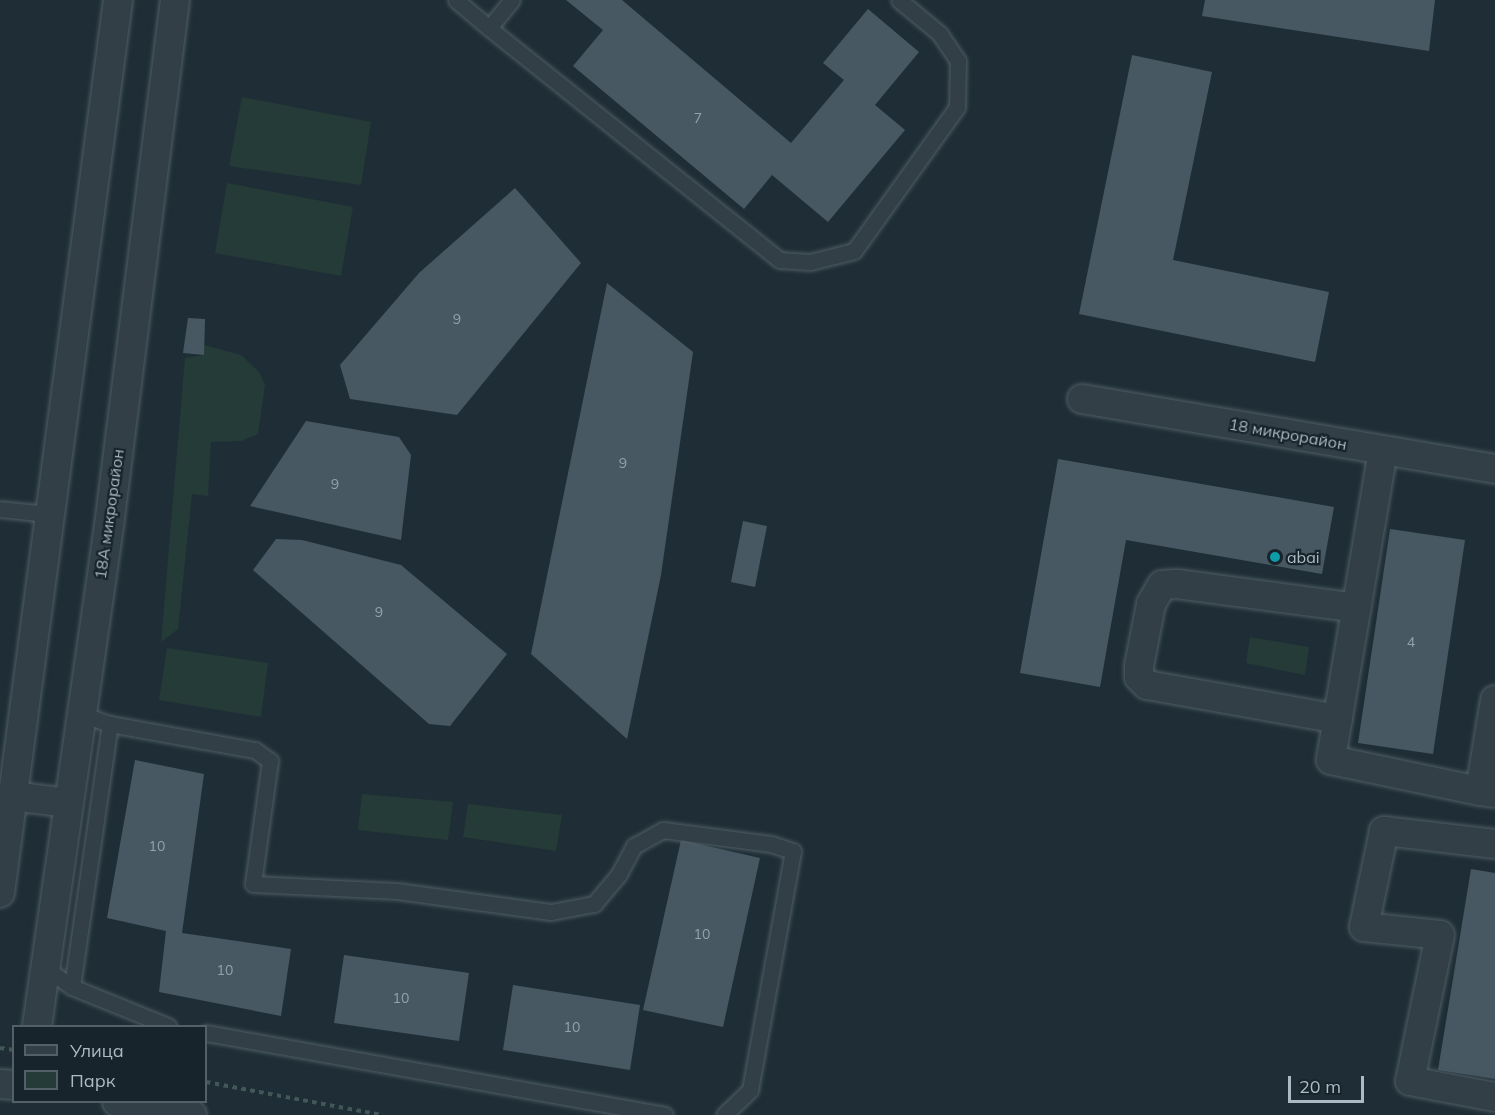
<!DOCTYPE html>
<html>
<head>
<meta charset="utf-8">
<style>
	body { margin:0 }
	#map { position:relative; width:1495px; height:1115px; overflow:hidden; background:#1f2e36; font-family:Mulish,sans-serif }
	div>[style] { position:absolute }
	.green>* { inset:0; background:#243b37 }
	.building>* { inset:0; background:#475862 }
	.path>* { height:4px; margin-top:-2px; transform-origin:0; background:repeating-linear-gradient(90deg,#425857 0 4.5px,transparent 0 9px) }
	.roads { filter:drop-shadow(0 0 2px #505d65) drop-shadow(0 0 2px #505d65) }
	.lane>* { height:15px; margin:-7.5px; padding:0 7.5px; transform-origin:7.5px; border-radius:7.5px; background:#323f47 }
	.street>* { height:28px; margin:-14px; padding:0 14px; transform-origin:14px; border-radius:14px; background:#323f47 }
	.dots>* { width:16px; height:16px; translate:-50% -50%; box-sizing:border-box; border:3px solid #18242b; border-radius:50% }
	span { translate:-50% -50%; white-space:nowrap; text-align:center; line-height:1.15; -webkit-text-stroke:4.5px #18242b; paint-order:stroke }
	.number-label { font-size:14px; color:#93a2ac }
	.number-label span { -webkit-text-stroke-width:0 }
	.street-label { font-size:16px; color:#acbac4 }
	.poi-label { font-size:16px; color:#acbac4 }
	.left { translate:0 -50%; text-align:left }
	.legend { position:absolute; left:12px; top:1025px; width:195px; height:78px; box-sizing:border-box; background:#18242b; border:2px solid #536068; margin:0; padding:8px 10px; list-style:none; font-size:18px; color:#acbac4 }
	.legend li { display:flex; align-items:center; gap:12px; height:30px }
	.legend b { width:30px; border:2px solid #536068 }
	.scale { position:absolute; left:1288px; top:1076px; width:76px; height:27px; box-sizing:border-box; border:3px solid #acbac4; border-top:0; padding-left:8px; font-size:18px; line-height:21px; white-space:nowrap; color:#acbac4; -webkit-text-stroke:4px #18242b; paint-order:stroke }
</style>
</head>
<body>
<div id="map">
	<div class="green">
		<div style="clip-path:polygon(242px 97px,371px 122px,361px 185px,229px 166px)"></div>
		<div style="clip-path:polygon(227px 183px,353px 207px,341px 276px,215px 253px)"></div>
		<div style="clip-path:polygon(204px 345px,241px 355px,259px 372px,265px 385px,258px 434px,241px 441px,211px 442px,208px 496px,192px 494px,178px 629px,161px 642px,185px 358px,203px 355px)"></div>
		<div style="clip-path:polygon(1250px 637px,1309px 647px,1305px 675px,1246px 663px)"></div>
		<div style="clip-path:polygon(167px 648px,268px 663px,261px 717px,159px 700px)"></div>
		<div style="clip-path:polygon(362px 794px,453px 802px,448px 840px,358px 830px)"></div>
		<div style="clip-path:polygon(468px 804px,562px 815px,556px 851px,463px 837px)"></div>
	</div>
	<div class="building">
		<div style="clip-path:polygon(566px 0,622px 0,791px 143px,844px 80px,823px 63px,868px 9px,919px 52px,875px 105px,905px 130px,828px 222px,772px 175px,744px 209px,573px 66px,603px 30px)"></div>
		<div style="clip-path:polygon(1205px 0,1435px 0,1429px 51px,1202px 16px)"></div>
		<div style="clip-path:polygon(1132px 55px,1212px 72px,1173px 260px,1329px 292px,1315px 362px,1079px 314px)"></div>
		<div style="clip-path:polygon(515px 188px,581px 263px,457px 415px,350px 399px,340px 365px,419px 273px)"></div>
		<div style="clip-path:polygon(607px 283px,693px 352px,661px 575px,627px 739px,531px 654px)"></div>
		<div style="clip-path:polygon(188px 318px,205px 319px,204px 355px,183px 353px)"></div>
		<div style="clip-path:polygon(306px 421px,399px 437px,411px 455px,401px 540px,250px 506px)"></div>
		<div style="clip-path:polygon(1058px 459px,1334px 507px,1322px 574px,1126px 540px,1100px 687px,1020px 673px)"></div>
		<div style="clip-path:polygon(743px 521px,767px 526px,755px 587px,731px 582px)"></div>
		<div style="clip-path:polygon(1390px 529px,1465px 540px,1433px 754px,1358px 743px)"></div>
		<div style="clip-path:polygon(276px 539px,302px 540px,401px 565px,507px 654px,450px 726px,429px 724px,253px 570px)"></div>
		<div style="clip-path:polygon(135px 760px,204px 774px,182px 933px,291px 949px,281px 1016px,159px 992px,166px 931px,107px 918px)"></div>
		<div style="clip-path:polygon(681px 840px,760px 858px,723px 1027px,643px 1010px)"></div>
		<div style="clip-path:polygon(1471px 869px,1495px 873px,1495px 1079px,1438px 1070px)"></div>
		<div style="clip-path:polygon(344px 955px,469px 973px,459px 1041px,334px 1023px)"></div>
		<div style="clip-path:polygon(513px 985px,640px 1005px,630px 1070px,503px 1050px)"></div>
	</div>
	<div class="path">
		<div style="left:0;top:1048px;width:14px;rotate:8deg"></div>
		<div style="left:206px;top:1082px;width:180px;rotate:10.6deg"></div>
	</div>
	<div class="roads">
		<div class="lane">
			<div style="left:456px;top:0;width:43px;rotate:40.3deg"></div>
			<div style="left:489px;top:28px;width:36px;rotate:-51deg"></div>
			<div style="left:489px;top:28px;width:372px;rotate:38.6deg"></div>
			<div style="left:780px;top:260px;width:30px;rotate:4deg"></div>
			<div style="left:810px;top:262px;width:45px;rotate:-14deg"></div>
			<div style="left:854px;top:251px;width:177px;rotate:-54.4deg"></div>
			<div style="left:957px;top:107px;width:46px;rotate:-88.8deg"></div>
			<div style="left:958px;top:61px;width:32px;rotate:-124deg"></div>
			<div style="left:940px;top:34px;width:53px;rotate:-140.3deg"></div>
			<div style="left:0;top:509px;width:47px;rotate:6.1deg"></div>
			<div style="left:79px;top:713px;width:33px;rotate:20deg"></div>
			<div style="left:110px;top:724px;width:147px;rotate:10.2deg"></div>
			<div style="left:255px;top:750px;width:19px;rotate:36deg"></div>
			<div style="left:270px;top:761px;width:124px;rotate:97.9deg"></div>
			<div style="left:253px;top:884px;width:144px;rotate:2.8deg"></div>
			<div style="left:397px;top:891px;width:155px;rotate:7.8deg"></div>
			<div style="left:551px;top:912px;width:44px;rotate:-10.5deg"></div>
			<div style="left:594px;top:904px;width:39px;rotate:-50deg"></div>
			<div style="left:619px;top:874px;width:32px;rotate:-62deg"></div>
			<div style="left:634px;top:846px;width:33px;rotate:-29deg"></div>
			<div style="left:663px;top:830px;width:109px;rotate:7.4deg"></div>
			<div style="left:771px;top:844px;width:23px;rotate:18deg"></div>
			<div style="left:793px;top:851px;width:243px;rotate:100.2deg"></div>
			<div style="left:750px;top:1090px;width:36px;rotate:136deg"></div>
			<div style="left:47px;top:969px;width:31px;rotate:36deg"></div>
			<div style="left:72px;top:987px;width:104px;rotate:22.1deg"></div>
			<div style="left:72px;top:987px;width:266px;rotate:-81.8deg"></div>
			<div style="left:206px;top:1033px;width:466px;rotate:10.1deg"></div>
		</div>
		<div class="street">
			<div style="left:1082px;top:399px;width:419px;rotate:9.6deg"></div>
			<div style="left:1383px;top:451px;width:313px;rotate:99.6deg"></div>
			<div style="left:1331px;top:760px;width:152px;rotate:11.8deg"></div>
			<div style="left:1495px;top:700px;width:92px;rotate:99.4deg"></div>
			<div style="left:1480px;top:791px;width:15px;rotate:8deg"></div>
			<div style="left:1338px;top:719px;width:194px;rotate:-169.9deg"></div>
			<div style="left:1147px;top:685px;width:11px;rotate:-135deg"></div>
			<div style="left:1139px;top:677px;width:11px;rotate:-90deg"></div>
			<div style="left:1139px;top:666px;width:63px;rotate:-79deg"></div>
			<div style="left:1151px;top:604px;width:22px;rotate:-60deg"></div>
			<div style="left:1162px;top:585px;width:15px;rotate:-4deg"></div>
			<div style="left:1177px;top:584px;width:181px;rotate:7.6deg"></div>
			<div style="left:12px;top:796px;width:56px;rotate:7.1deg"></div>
			<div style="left:1495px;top:844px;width:112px;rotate:-173.3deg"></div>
			<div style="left:1384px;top:831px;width:98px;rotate:101.8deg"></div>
			<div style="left:1364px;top:927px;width:76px;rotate:6deg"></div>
			<div style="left:1440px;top:935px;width:149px;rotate:101.6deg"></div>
			<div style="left:1410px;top:1081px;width:86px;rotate:10.7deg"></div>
			<div style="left:0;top:893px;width:901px;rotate:-82.47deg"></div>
			<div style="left:37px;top:1026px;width:505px;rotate:-81.81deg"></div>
			<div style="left:109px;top:526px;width:530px;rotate:-82.85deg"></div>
			<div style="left:0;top:1084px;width:14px;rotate:4deg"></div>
			<div style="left:117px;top:1102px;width:76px;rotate:9.8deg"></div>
		</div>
	</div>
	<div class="dots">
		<div style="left:1275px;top:557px;background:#0f9aa8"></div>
	</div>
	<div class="number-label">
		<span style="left:698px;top:118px">7</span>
		<span style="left:457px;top:319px">9</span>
		<span style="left:623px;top:463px">9</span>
		<span style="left:335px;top:484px">9</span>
		<span style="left:379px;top:612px">9</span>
		<span style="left:1411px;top:642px">4</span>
		<span style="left:157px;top:846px">10</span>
		<span style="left:702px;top:934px">10</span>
		<span style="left:225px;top:970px">10</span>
		<span style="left:401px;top:998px">10</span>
		<span style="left:572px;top:1027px">10</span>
	</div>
	<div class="street-label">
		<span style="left:1288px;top:434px;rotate:10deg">18 микрорайон</span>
		<span style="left:109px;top:514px;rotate:-82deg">18А микрорайон</span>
	</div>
	<div class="poi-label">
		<span class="left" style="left:1287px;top:557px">abai</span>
	</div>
	<ul class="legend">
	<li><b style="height:8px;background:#323f47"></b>Улица</li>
	<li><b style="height:16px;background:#243b37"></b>Парк</li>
	</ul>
	<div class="scale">20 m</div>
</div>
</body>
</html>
